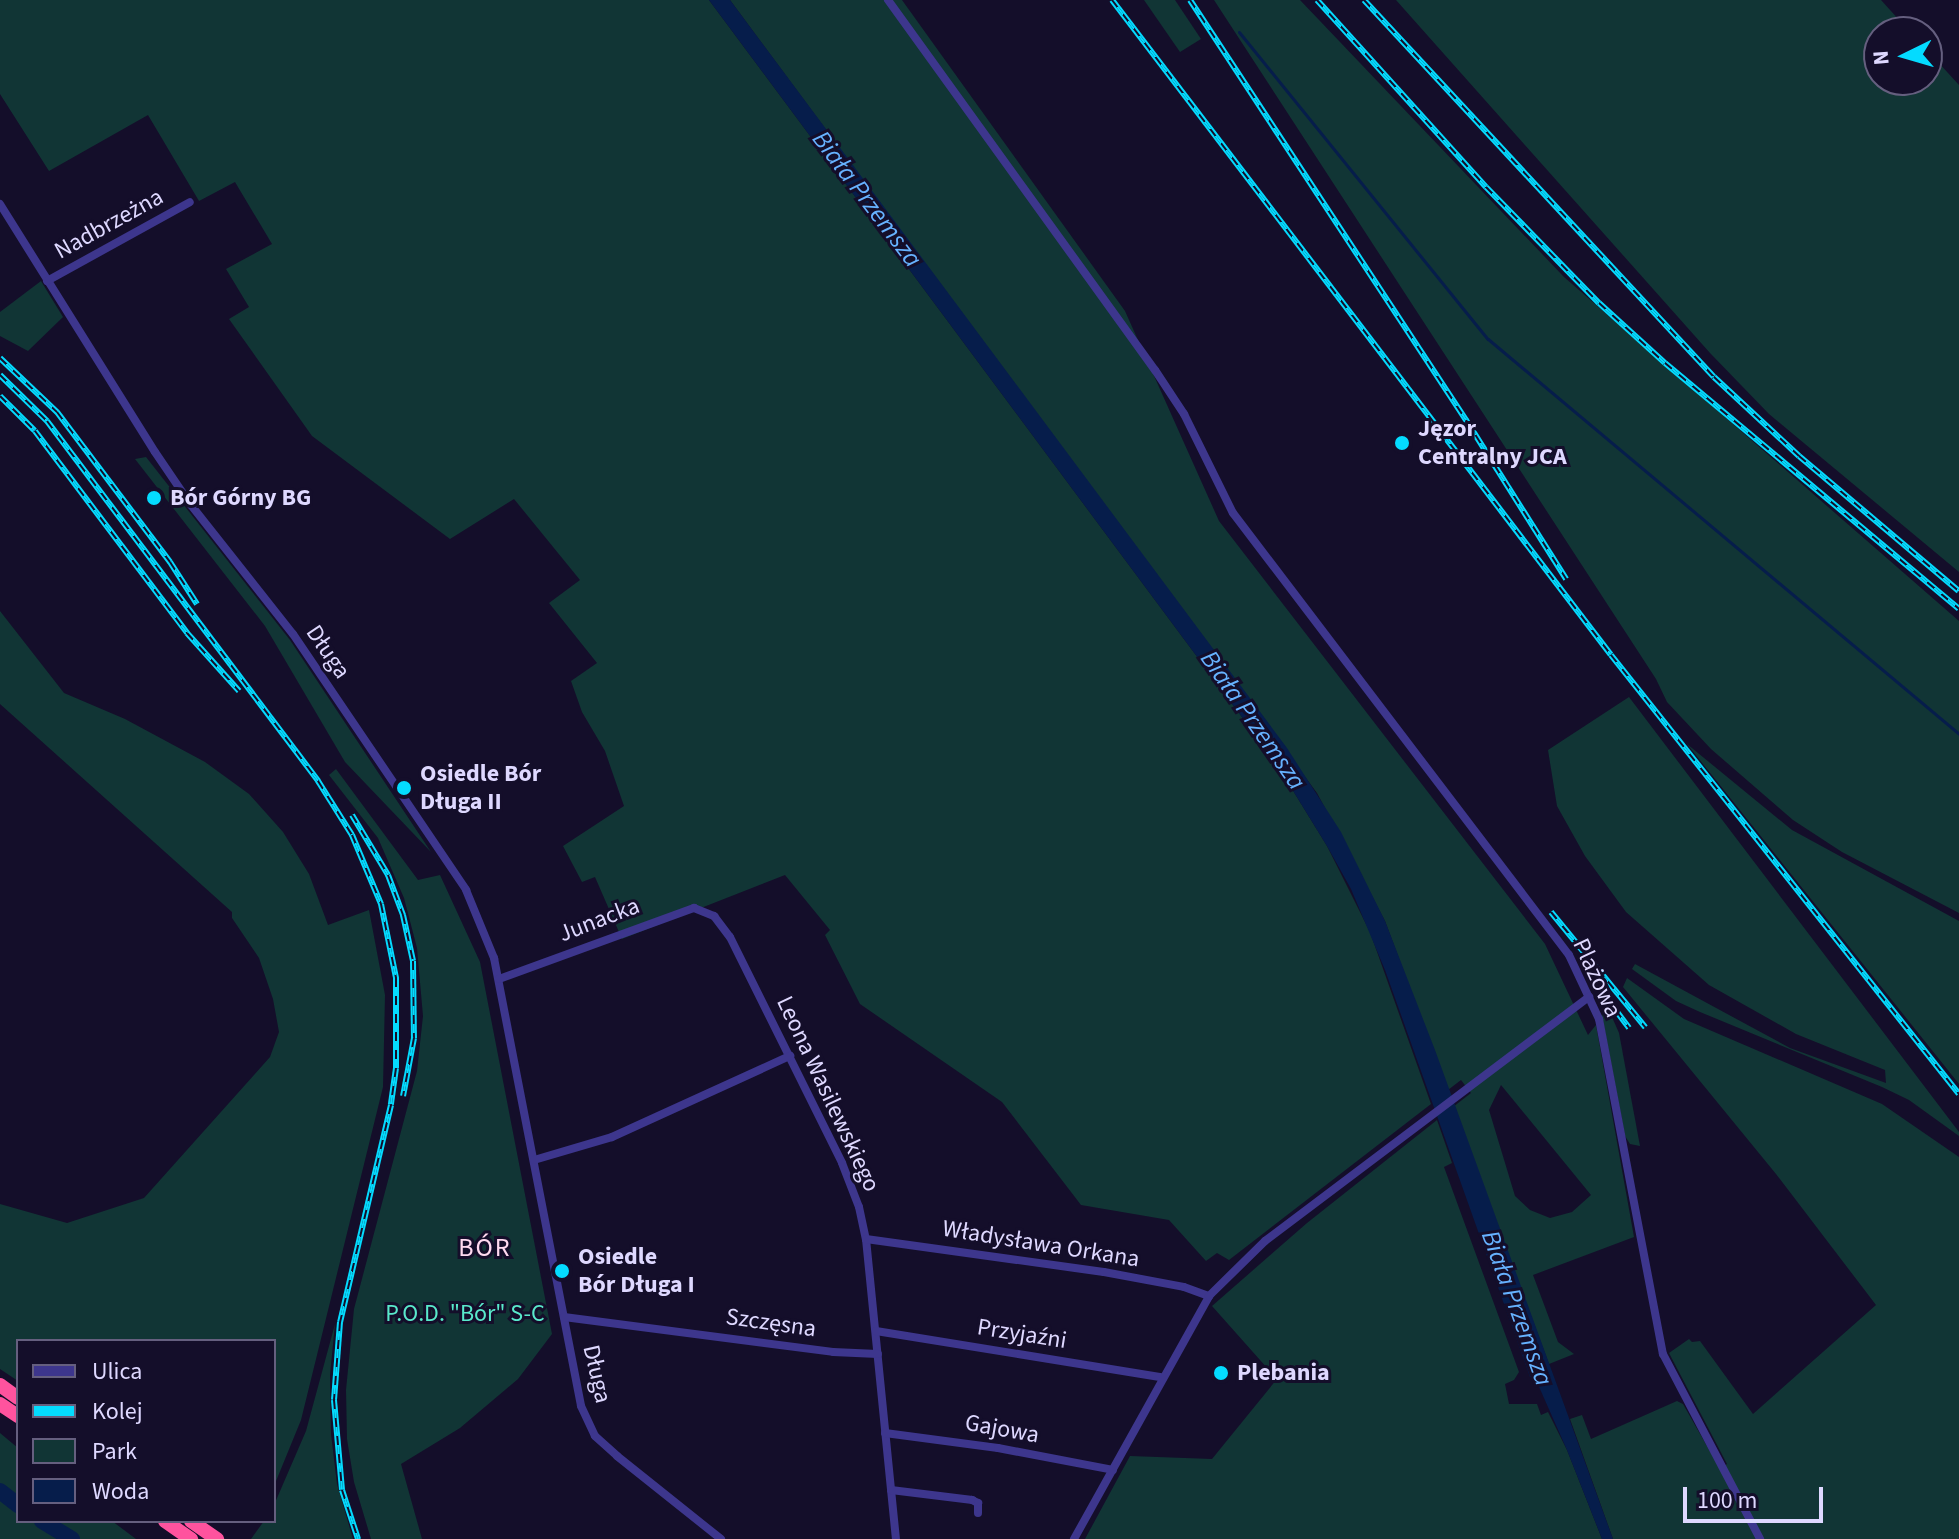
<!DOCTYPE html>
<html>
<head>
<meta charset="utf-8">
<style>
	body { margin:0 }
	#map { position:relative; width:1959px; height:1539px; overflow:hidden; background:#140e2a; font-family:"Source Sans 3",sans-serif }
	div>[style] { position:absolute }
	.green>* { inset:0; background:#113535 }
	.water>* { inset:0; background:#061d4b }
	.stream>* { height:3px; margin:-1.5px; padding:0 1.5px; transform-origin:1.5px; border-radius:1.5px; background:#061d4b }
	.river>* { height:16px; margin:-8px; padding:0 8px; transform-origin:8px; border-radius:8px; background:#061d4b }
	.minor>* { height:8px; margin:-4px; padding:0 4px; transform-origin:4px; border-radius:4px; background:#3d368d }
	.motorway>* { height:14px; margin:-7px; padding:0 7px; transform-origin:7px; border-radius:7px; background:#ff539e }
	.rail>* { height:6px; margin-top:-3px; transform-origin:0; background:repeating-linear-gradient(90deg,#140e2a 0 9px,#04dbff 0 18px); box-sizing:border-box; border-block:2px solid #04dbff }
	.dots>* { width:22px; height:22px; translate:-50% -50%; box-sizing:border-box; border:4px solid #140e2a; border-radius:50% }
	span { translate:-50% -50%; white-space:nowrap; text-align:center; line-height:1.15; -webkit-text-stroke:6px #140e2a; paint-order:stroke }
	.street-label { font-size:24px; color:#ded8ff }
	.poi-label { font-size:24px; color:#ded8ff; font-weight:700 }
	.left { translate:0 -50%; text-align:left }
	.park-label { font-size:24px; color:#59e9cb }
	.water-label { font-size:26px; color:#66b2ff; font-style:italic }
	.neighbourhood-label { font-size:26px; color:#ffdaf0; letter-spacing:2px }
	.legend { position:absolute; left:16px; top:1339px; width:260px; height:184px; box-sizing:border-box; background:#140e2a; border:2px solid #655f7f; margin:0; padding:10px 14px; list-style:none; font-size:24px; color:#ded8ff }
	.legend li { display:flex; align-items:center; gap:16px; height:40px }
	.legend b { width:40px; border:2px solid #655f7f }
	.north { position:absolute; left:1863px; top:16px; width:80px; height:80px; box-sizing:border-box; background:#140e2a; border:2px solid #655f7f; border-radius:50%; rotate:265deg; font-size:22px; font-weight:700; line-height:32px; text-align:center; color:#ded8ff }
	.north::after { content:''; display:block; margin:auto; width:28px; height:36px; background:#04dbff; clip-path:polygon(50% 0,100% 100%,50% 72%,0 100%) }
	.scale { position:absolute; left:1683px; top:1487px; width:140px; height:36px; box-sizing:border-box; border:4px solid #ded8ff; border-top:0; padding-left:10px; font-size:24px; line-height:28px; white-space:nowrap; color:#ded8ff; -webkit-text-stroke:6px #140e2a; paint-order:stroke }
</style>
</head>
<body>
<div id="map">
	<div class="green">
		<div style="clip-path:polygon(0 0,709px 0,1276px 763px,1327px 846px,1370px 932px,1431px 1104px,1229px 1260px,1217px 1253px,1206px 1261px,1169px 1220px,1081px 1205px,1002px 1102px,860px 1004px,825px 935px,830px 930px,785px 875px,622px 939px,595px 877px,582px 882px,563px 846px,624px 806px,605px 751px,582px 712px,571px 681px,597px 663px,549px 603px,580px 580px,514px 499px,450px 539px,312px 436px,229px 319px,249px 307px,226px 269px,272px 244px,235px 182px,199px 201px,148px 115px,49px 171px,0 94px)"></div>
		<div style="clip-path:polygon(evenodd,730px 0,902px 0,1125px 311px,1219px 521px,1545px 944px,1588px 1035px,1596px 1025px,1634px 1237px,1533px 1275px,1558px 1342px,1574px 1354px,1549px 1364px,1453px 1107px,1471px 1093px,1461px 1080px,1448px 1090px,1385px 921px,1317px 793px,730px 0,1501px 1085px,1591px 1195px,1572px 1212px,1550px 1218px,1530px 1210px,1515px 1196px,1489px 1110px,1501px 1085px)"></div>
		<div style="clip-path:polygon(1144px 0,1175px 0,1201px 39px,1180px 52px)"></div>
		<div style="clip-path:polygon(1214px 0,1300px 0,1564px 277px,1959px 621px,1959px 913px,1842px 852px,1793px 820px,1711px 749px,1667px 702px,1656px 679px)"></div>
		<div style="clip-path:polygon(1396px 0,1881px 0,1910px 32px,1879px 32px,1879px 80px,1927px 80px,1927px 50px,1959px 85px,1959px 572px,1769px 414px,1710px 353px)"></div>
		<div style="clip-path:polygon(41px 281px,63px 317px,28px 351px,0 336px,0 312px)"></div>
		<div style="clip-path:polygon(146px 457px,290px 640px,431px 852px,345px 762px,265px 626px,135px 459px)"></div>
		<div style="clip-path:polygon(0 611px,64px 693px,125px 719px,205px 762px,249px 794px,283px 832px,309px 874px,328px 925px,369px 910px,385px 995px,383px 1087px,301px 1420px,274px 1486px,274px 1341px,18px 1341px,18px 1381px,0 1369px,0 1204px,67px 1223px,144px 1198px,270px 1057px,279px 1032px,273px 999px,259px 958px,232px 918px,232px 912px,0 704px)"></div>
		<div style="clip-path:polygon(1629px 697px,1959px 1132px,1959px 1136px,1909px 1100px,1882px 1087px,1700px 1012px,1676px 1001px,1632px 969px,1635px 964px,1790px 1048px,1886px 1083px,1885px 1070px,1796px 1034px,1709px 985px,1626px 912px,1585px 856px,1557px 806px,1548px 750px)"></div>
		<div style="clip-path:polygon(1687px 744px,1792px 830px,1959px 921px,1959px 1084px)"></div>
		<div style="clip-path:polygon(336px 769px,418px 880px,440px 875px,480px 962px,552px 1334px,518px 1379px,460px 1428px,401px 1464px,422px 1539px,371px 1539px,354px 1482px,347px 1439px,346px 1390px,354px 1309px,417px 1071px,423px 1016px,417px 948px,404px 898px,378px 838px,329px 775px)"></div>
		<div style="clip-path:polygon(1627px 978px,1684px 1019px,1882px 1104px,1959px 1157px,1959px 1539px,1613px 1539px,1570px 1419px,1582px 1415px,1591px 1439px,1677px 1401px,1683px 1404px,1720px 1469px,1727px 1464px,1669px 1353px,1689px 1339px,1692px 1342px,1700px 1341px,1753px 1414px,1876px 1305px,1776px 1174px,1623px 987px)"></div>
		<div style="clip-path:polygon(1608px 1008px,1619px 1033px,1640px 1146px,1630px 1144px,1625px 1136px,1602px 1016px)"></div>
		<div style="clip-path:polygon(1437px 1120px,1452px 1163px,1444px 1167px,1519px 1372px,1514px 1380px,1505px 1384px,1509px 1404px,1537px 1404px,1541px 1415px,1548px 1412px,1567px 1450px,1602px 1539px,1085px 1539px,1130px 1456px,1212px 1459px,1277px 1379px,1212px 1306px,1307px 1223px)"></div>
		<div style="clip-path:polygon(335px 1324px,330px 1375px,331px 1434px,337px 1484px,353px 1539px,251px 1539px,264px 1521px,274px 1521px,274px 1505px,306px 1431px)"></div>
		<div style="clip-path:polygon(0 1433px,18px 1448px,18px 1521px,112px 1521px,136px 1539px,0 1539px)"></div>
	</div>
	<div class="water">
		<div style="clip-path:polygon(709px 0,730px 0,1287px 748px,1341px 832px,1385px 921px,1435px 1050px,1613px 1539px,1602px 1539px,1567px 1450px,1536px 1380px,1530px 1377px,1385px 970px,1351px 889px,1327px 846px,1276px 763px)"></div>
	</div>
	<div class="stream">
		<div style="left:1239px;top:32px;width:395px;rotate:51deg"></div>
		<div style="left:1488px;top:339px;width:615px;rotate:39.98deg"></div>
	</div>
	<div class="river">
		<div style="left:0;top:1491px;width:23px;rotate:38deg"></div>
		<div style="left:42px;top:1521px;width:35px;rotate:31deg"></div>
	</div>
	<div class="minor">
		<div style="left:888px;top:0;width:456px;rotate:54.2deg"></div>
		<div style="left:1155px;top:370px;width:53px;rotate:56.6deg"></div>
		<div style="left:1184px;top:414px;width:110px;rotate:63.7deg"></div>
		<div style="left:1233px;top:513px;width:555px;rotate:52.76deg"></div>
		<div style="left:1569px;top:955px;width:71px;rotate:64.9deg"></div>
		<div style="left:1599px;top:1019px;width:341px;rotate:79.2deg"></div>
		<div style="left:1663px;top:1354px;width:209px;rotate:62.3deg"></div>
		<div style="left:0;top:204px;width:292px;rotate:58deg"></div>
		<div style="left:155px;top:452px;width:64px;rotate:55.8deg"></div>
		<div style="left:191px;top:505px;width:164px;rotate:51.7deg"></div>
		<div style="left:293px;top:634px;width:309px;rotate:55.9deg"></div>
		<div style="left:466px;top:890px;width:74px;rotate:67.6deg"></div>
		<div style="left:494px;top:958px;width:456px;rotate:79deg"></div>
		<div style="left:581px;top:1406px;width:33px;rotate:65deg"></div>
		<div style="left:595px;top:1436px;width:30px;rotate:42deg"></div>
		<div style="left:617px;top:1456px;width:133px;rotate:38.6deg"></div>
		<div style="left:47px;top:281px;width:163px;rotate:-28.9deg"></div>
		<div style="left:499px;top:979px;width:208px;rotate:-20deg"></div>
		<div style="left:694px;top:908px;width:22px;rotate:22deg"></div>
		<div style="left:714px;top:916px;width:26px;rotate:53deg"></div>
		<div style="left:730px;top:937px;width:252px;rotate:63.6deg"></div>
		<div style="left:842px;top:1163px;width:47px;rotate:68.9deg"></div>
		<div style="left:859px;top:1207px;width:33px;rotate:78deg"></div>
		<div style="left:866px;top:1239px;width:301px;rotate:84.3deg"></div>
		<div style="left:534px;top:1160px;width:81px;rotate:-16.4deg"></div>
		<div style="left:612px;top:1137px;width:196px;rotate:-24.5deg"></div>
		<div style="left:866px;top:1239px;width:240px;rotate:7.9deg"></div>
		<div style="left:1104px;top:1272px;width:81px;rotate:10.6deg"></div>
		<div style="left:1184px;top:1287px;width:27px;rotate:20deg"></div>
		<div style="left:564px;top:1317px;width:271px;rotate:7.4deg"></div>
		<div style="left:833px;top:1352px;width:45px;rotate:2.5deg"></div>
		<div style="left:876px;top:1331px;width:289px;rotate:9.2deg"></div>
		<div style="left:885px;top:1433px;width:114px;rotate:7.6deg"></div>
		<div style="left:998px;top:1448px;width:117px;rotate:10.8deg"></div>
		<div style="left:891px;top:1490px;width:82px;rotate:7deg"></div>
		<div style="left:972px;top:1500px;width:7px;rotate:27deg"></div>
		<div style="left:978px;top:1503px;width:10px;rotate:90deg"></div>
		<div style="left:1074px;top:1539px;width:278px;rotate:-60.9deg"></div>
		<div style="left:1209px;top:1296px;width:78px;rotate:-44.5deg"></div>
		<div style="left:1265px;top:1241px;width:406px;rotate:-37deg"></div>
	</div>
	<div class="motorway">
		<div style="left:0;top:1385px;width:22px;rotate:36deg"></div>
		<div style="left:0;top:1404px;width:22px;rotate:34deg"></div>
		<div style="left:165px;top:1521px;width:32px;rotate:35deg"></div>
		<div style="left:191px;top:1521px;width:32px;rotate:35deg"></div>
	</div>
	<div class="rail">
		<div style="left:1112px;top:0;width:823px;rotate:52.7deg"></div>
		<div style="left:1611px;top:655px;width:560px;rotate:51.6deg"></div>
		<div style="left:1190px;top:0;width:503px;rotate:56.69deg"></div>
		<div style="left:1466px;top:420px;width:188px;rotate:57.8deg"></div>
		<div style="left:1317px;top:0;width:252px;rotate:47.9deg"></div>
		<div style="left:1486px;top:187px;width:162px;rotate:45.8deg"></div>
		<div style="left:1599px;top:303px;width:89px;rotate:42.3deg"></div>
		<div style="left:1665px;top:363px;width:383px;rotate:39.9deg"></div>
		<div style="left:1364px;top:0;width:514px;rotate:47.13deg"></div>
		<div style="left:1714px;top:377px;width:116px;rotate:42.9deg"></div>
		<div style="left:1799px;top:456px;width:209px;rotate:40.2deg"></div>
		<div style="left:0;top:358px;width:79px;rotate:43.5deg"></div>
		<div style="left:57px;top:412px;width:188px;rotate:53deg"></div>
		<div style="left:170px;top:562px;width:50px;rotate:57.3deg"></div>
		<div style="left:0;top:375px;width:66px;rotate:44.4deg"></div>
		<div style="left:47px;top:421px;width:451px;rotate:53deg"></div>
		<div style="left:318px;top:781px;width:64px;rotate:57.8deg"></div>
		<div style="left:352px;top:835px;width:75px;rotate:67.2deg"></div>
		<div style="left:381px;top:904px;width:76px;rotate:78.5deg"></div>
		<div style="left:396px;top:978px;width:90px;rotate:90deg"></div>
		<div style="left:396px;top:1068px;width:37px;rotate:98deg"></div>
		<div style="left:391px;top:1105px;width:223px;rotate:103.2deg"></div>
		<div style="left:340px;top:1322px;width:78px;rotate:94.4deg"></div>
		<div style="left:334px;top:1400px;width:90px;rotate:84.9deg"></div>
		<div style="left:342px;top:1490px;width:52px;rotate:71.9deg"></div>
		<div style="left:0;top:396px;width:49px;rotate:45deg"></div>
		<div style="left:35px;top:431px;width:253px;rotate:53deg"></div>
		<div style="left:187px;top:633px;width:78px;rotate:48.1deg"></div>
		<div style="left:352px;top:815px;width:70px;rotate:59deg"></div>
		<div style="left:388px;top:875px;width:43px;rotate:69.4deg"></div>
		<div style="left:403px;top:915px;width:47px;rotate:77.7deg"></div>
		<div style="left:413px;top:961px;width:77px;rotate:89.3deg"></div>
		<div style="left:414px;top:1038px;width:59px;rotate:100.7deg"></div>
		<div style="left:1551px;top:912px;width:149px;rotate:50.7deg"></div>
		<div style="left:1605px;top:996px;width:40px;rotate:53deg"></div>
	</div>
	<div class="dots">
		<div style="left:1402px;top:443px;background:#04dbff"></div>
		<div style="left:154px;top:498px;background:#04dbff"></div>
		<div style="left:404px;top:788px;background:#04dbff"></div>
		<div style="left:562px;top:1271px;background:#04dbff"></div>
		<div style="left:1221px;top:1373px;background:#04dbff"></div>
	</div>
	<div class="street-label">
		<span style="left:109px;top:224px;rotate:-29deg">Nadbrzeżna</span>
		<span style="left:328px;top:652px;rotate:56deg">Długa</span>
		<span style="left:599px;top:920px;rotate:-21deg">Junacka</span>
		<span style="left:1597px;top:978px;rotate:65deg">Plażowa</span>
		<span style="left:828px;top:1094px;rotate:65deg">Leona Wasilewskiego</span>
		<span style="left:1041px;top:1244px;rotate:9deg">Władysława Orkana</span>
		<span style="left:771px;top:1323px;rotate:8deg">Szczęsna</span>
		<span style="left:1022px;top:1334px;rotate:9deg">Przyjaźni</span>
		<span style="left:597px;top:1374px;rotate:77deg">Długa</span>
		<span style="left:1002px;top:1429px;rotate:10deg">Gajowa</span>
	</div>
	<div class="poi-label">
		<span class="left" style="left:1418px;top:443px">Jęzor<br>Centralny JCA</span>
		<span class="left" style="left:170px;top:498px">Bór Górny BG</span>
		<span class="left" style="left:420px;top:788px">Osiedle Bór<br>Długa II</span>
		<span class="left" style="left:578px;top:1271px">Osiedle<br>Bór Długa I</span>
		<span class="left" style="left:1237px;top:1373px">Plebania</span>
	</div>
	<div class="park-label">
		<span style="left:465px;top:1314px">P.O.D. "Bór" S-C</span>
	</div>
	<div class="water-label">
		<span style="left:867px;top:199px;rotate:53deg">Biała Przemsza</span>
		<span style="left:1253px;top:720px;rotate:55deg">Biała Przemsza</span>
		<span style="left:1517px;top:1308px;rotate:70deg">Biała Przemsza</span>
	</div>
	<div class="neighbourhood-label">
		<span style="left:485px;top:1248px">BÓR</span>
	</div>
	<ul class="legend">
	<li><b style="height:10px;background:#3d368d"></b>Ulica</li>
	<li><b style="height:10px;background:#04dbff"></b>Kolej</li>
	<li><b style="height:22px;background:#113535"></b>Park</li>
	<li><b style="height:22px;background:#061d4b"></b>Woda</li>
	</ul>
	<div class="north">N</div>
	<div class="scale">100 m</div>
</div>
</body>
</html>
